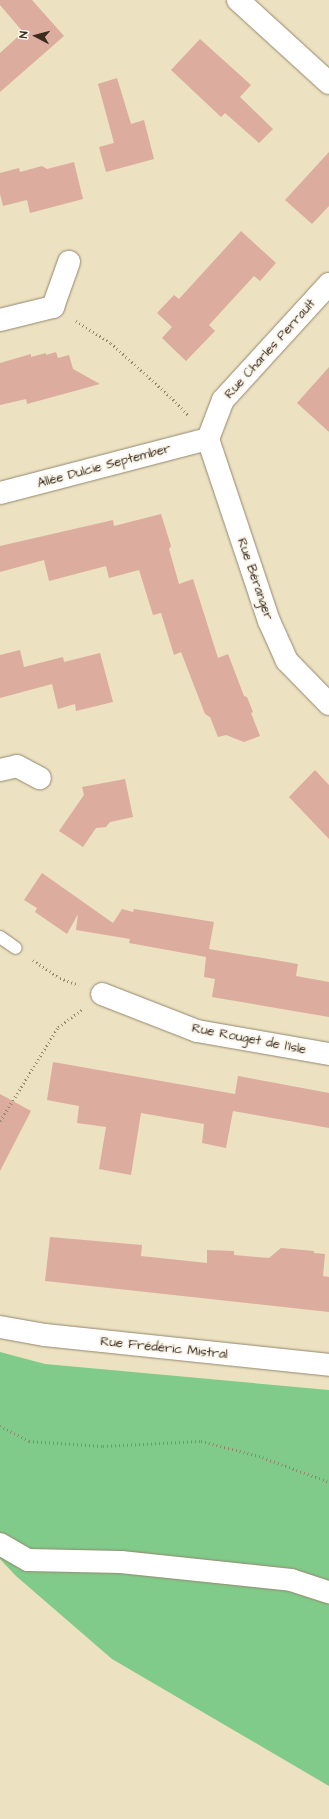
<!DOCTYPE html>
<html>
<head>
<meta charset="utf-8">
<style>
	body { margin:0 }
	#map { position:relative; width:329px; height:1819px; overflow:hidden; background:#ece1c0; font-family:"Architects Daughter",sans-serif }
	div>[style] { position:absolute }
	.green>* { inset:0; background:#80cb89 }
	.building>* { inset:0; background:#dcac9e }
	.path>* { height:2.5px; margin-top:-1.25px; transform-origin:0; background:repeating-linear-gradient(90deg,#94866f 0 1px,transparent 0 4px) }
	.roads { filter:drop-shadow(0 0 1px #94866f) drop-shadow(0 0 1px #94866f) }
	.service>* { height:12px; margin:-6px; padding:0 6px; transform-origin:6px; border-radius:6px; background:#fff }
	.minor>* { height:22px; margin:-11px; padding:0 11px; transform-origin:11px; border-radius:11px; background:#fff }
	span { translate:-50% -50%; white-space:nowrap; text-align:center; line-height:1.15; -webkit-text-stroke:4px #fbf7ec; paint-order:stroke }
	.street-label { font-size:13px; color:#3b2a1e }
	.north { position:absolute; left:16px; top:16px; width:40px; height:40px; -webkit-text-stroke:3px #fbf7ec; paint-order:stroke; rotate:276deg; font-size:11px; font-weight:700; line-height:16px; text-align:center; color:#3b2a1e }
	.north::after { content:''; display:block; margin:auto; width:14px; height:18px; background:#3b2a1e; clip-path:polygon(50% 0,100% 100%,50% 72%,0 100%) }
</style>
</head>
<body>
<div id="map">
	<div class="green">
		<div style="clip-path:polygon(0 1352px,45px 1364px,329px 1390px,329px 1786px,112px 1659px,16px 1576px,0 1559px)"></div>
	</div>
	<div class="building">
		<div style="clip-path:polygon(0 0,32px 0,64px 36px,0 92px,0 53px,23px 32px,0 5px)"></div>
		<div style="clip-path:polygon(200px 39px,251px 85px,240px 97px,273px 129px,259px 143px,225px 113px,221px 117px,171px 70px)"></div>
		<div style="clip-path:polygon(117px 78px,131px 124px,144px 120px,154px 159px,106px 172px,99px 147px,114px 143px,98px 84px)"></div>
		<div style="clip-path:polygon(329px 152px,329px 206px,312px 224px,285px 200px)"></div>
		<div style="clip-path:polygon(74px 162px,83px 199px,30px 213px,27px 200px,3px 206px,0 194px,0 173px,19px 168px,20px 172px,42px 166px,47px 169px)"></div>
		<div style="clip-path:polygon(241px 231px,276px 263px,260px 281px,254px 276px,209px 325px,215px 331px,186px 361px,162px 338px,172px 327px,157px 313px,174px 295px,179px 299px)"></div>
		<div style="clip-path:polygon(56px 352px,58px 358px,69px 355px,73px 369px,100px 384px,27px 404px,26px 399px,0 405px,0 363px,31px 354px,31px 357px,46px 353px,46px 355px)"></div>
		<div style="clip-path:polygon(329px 367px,329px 432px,297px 403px)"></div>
		<div style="clip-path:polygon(161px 514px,171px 546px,169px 549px,179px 584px,193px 579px,218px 658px,228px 654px,244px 696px,247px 697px,253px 712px,251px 713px,260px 736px,244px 742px,226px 735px,218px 737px,210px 717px,205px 714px,181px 652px,174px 655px,161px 613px,153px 615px,139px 570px,109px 578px,106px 566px,49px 581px,44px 560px,0 572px,0 546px,113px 520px,114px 526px)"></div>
		<div style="clip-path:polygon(20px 650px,24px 667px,63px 657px,64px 662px,100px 653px,113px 702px,76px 711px,75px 704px,58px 709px,52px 684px,0 698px,0 655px)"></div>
		<div style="clip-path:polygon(315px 770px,329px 785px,329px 839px,289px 797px)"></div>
		<div style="clip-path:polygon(125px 779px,133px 817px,110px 822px,106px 827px,96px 828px,83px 847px,59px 831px,84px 795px,82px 787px)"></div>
		<div style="clip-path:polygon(42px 873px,113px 923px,122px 909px,133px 912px,134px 909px,214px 922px,209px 949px,298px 964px,296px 976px,329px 982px,329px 1017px,212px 997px,215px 979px,204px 977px,206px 957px,129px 943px,130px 939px,76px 930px,78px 914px,67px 934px,35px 912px,37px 908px,24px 900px)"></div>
		<div style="clip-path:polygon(53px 1062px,235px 1094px,238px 1076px,329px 1093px,329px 1128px,233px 1111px,226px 1148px,202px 1143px,204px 1124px,141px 1113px,131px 1175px,99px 1169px,106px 1127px,77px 1123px,79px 1106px,47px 1100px)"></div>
		<div style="clip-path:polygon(0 1094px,31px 1111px,0 1171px)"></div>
		<div style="clip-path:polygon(50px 1237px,142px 1245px,141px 1256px,207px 1263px,207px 1250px,234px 1251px,234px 1255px,269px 1258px,281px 1248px,314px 1251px,314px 1253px,325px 1254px,323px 1276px,329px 1277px,329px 1312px,45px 1281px)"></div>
	</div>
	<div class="path">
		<div style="left:76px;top:321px;width:41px;rotate:32.2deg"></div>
		<div style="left:111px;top:343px;width:88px;rotate:42.2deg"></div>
		<div style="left:176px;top:402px;width:18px;rotate:47deg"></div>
		<div style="left:33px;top:960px;width:32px;rotate:34deg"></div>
		<div style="left:60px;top:978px;width:20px;rotate:20deg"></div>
		<div style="left:0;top:1121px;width:110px;rotate:-58.3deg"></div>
		<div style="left:58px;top:1027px;width:29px;rotate:-36deg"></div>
		<div style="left:0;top:1426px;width:33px;rotate:27deg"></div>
		<div style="left:29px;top:1441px;width:74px;rotate:3.9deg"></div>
		<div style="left:103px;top:1446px;width:98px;rotate:-2.9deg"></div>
		<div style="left:201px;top:1441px;width:60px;rotate:14.5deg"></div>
		<div style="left:259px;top:1456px;width:75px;rotate:20.4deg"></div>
	</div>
	<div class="roads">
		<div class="service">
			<div style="left:0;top:937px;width:19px;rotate:35deg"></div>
		</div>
		<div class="minor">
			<div style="left:238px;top:0;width:123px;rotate:42.4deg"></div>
			<div style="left:0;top:320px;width:55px;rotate:-13.8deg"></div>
			<div style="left:53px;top:307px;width:48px;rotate:-70.4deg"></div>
			<div style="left:208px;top:439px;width:192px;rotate:71.5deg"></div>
			<div style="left:269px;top:621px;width:44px;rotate:65.8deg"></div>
			<div style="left:287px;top:661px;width:60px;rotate:45.7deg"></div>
			<div style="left:208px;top:439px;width:42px;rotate:-69deg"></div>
			<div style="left:223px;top:400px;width:157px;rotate:-47.6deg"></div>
			<div style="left:0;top:493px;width:215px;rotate:-14.6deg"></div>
			<div style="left:0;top:770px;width:17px;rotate:-13deg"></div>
			<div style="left:17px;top:766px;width:26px;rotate:28deg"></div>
			<div style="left:102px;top:994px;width:102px;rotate:21.3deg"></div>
			<div style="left:197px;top:1031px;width:134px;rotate:9.9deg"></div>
			<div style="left:0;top:1327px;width:46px;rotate:10.1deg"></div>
			<div style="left:45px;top:1335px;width:286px;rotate:6deg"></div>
			<div style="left:0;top:1544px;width:32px;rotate:30deg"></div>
			<div style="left:28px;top:1560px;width:93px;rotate:1.2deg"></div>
			<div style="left:121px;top:1562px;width:171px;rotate:6deg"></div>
			<div style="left:291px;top:1580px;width:40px;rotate:18deg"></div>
		</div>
	</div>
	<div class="street-label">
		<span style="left:270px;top:349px;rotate:-48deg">Rue Charles Perrault</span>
		<span style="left:104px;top:466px;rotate:-15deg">Allée Dulcie September</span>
		<span style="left:255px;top:579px;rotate:71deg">Rue Béranger</span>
		<span style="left:249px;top:1039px;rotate:11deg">Rue Rouget de l'Isle</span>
		<span style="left:164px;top:1348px;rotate:6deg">Rue Frédéric Mistral</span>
	</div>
	<div class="north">N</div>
</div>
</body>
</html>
